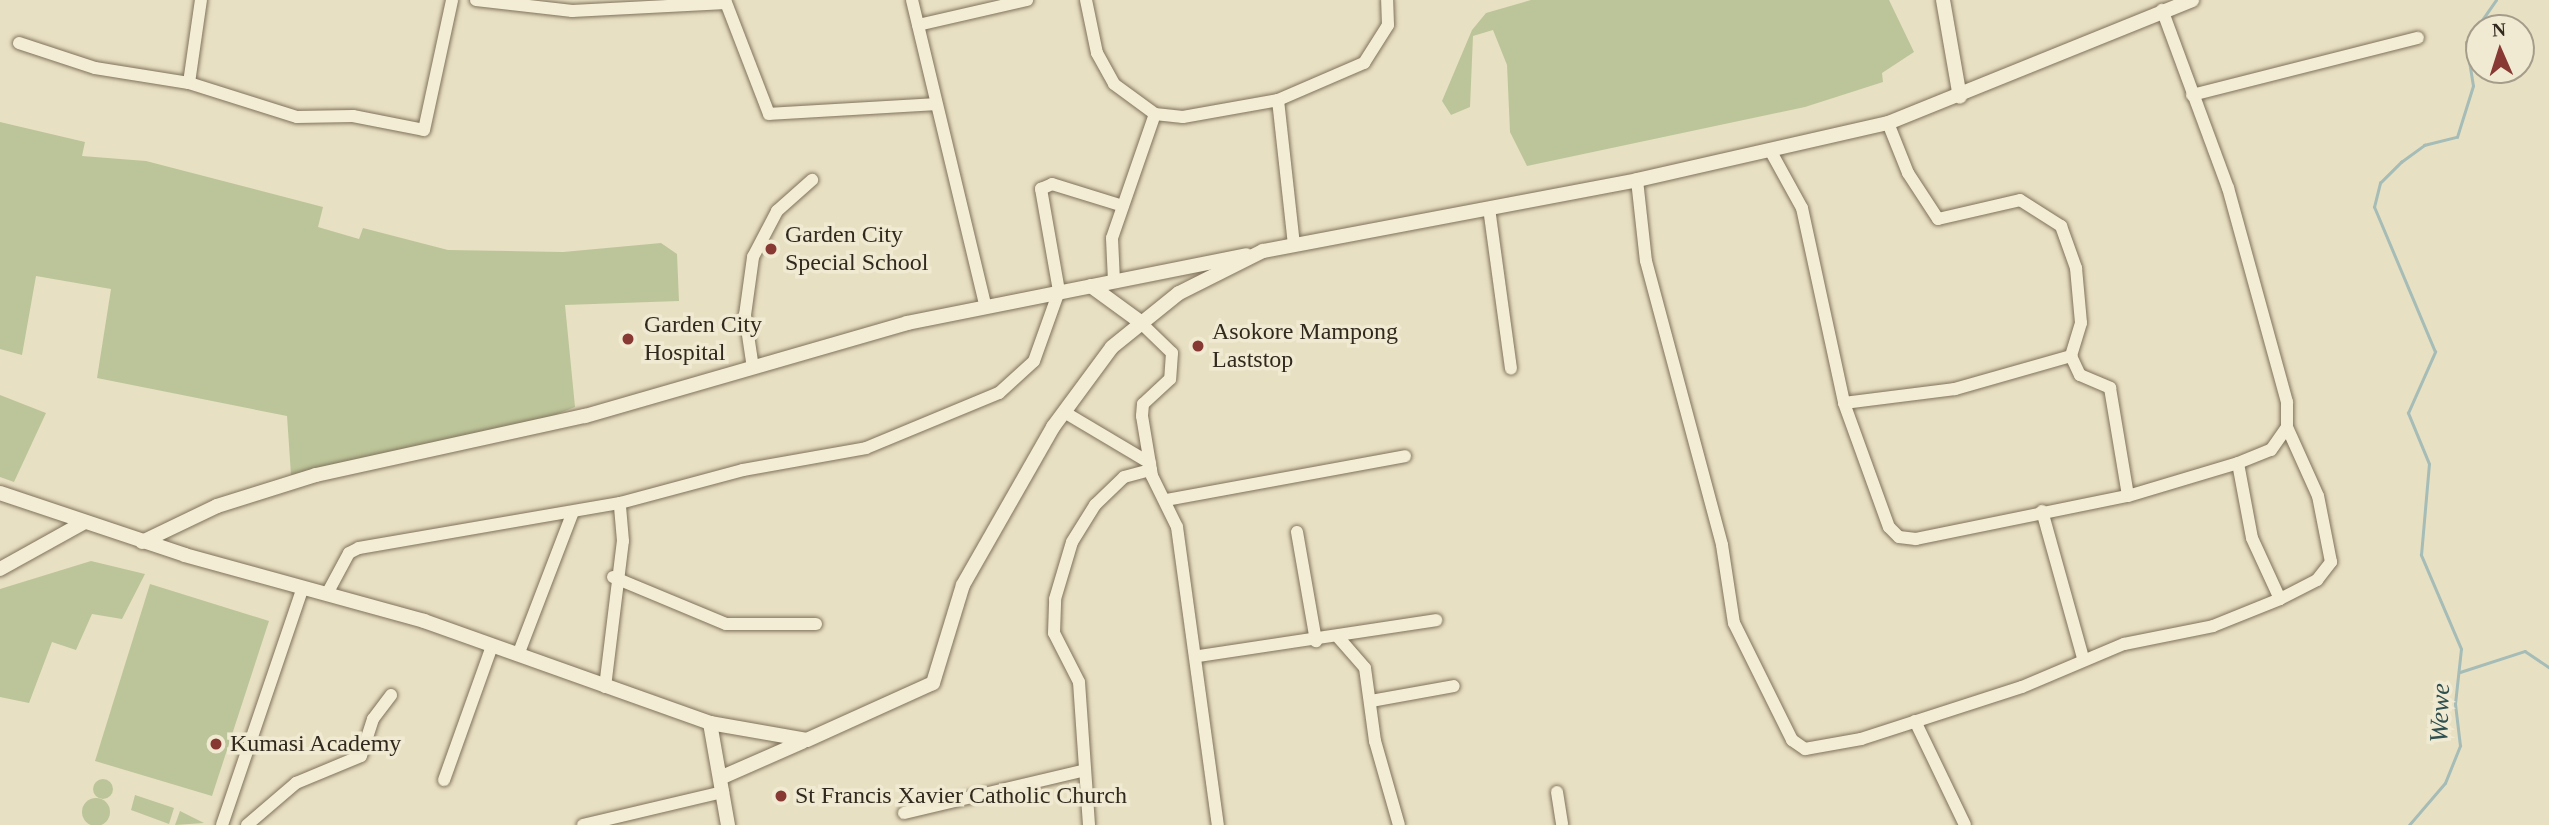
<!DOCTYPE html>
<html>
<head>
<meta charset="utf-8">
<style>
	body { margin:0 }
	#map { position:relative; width:2549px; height:825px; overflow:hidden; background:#e8e0c3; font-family:"Times New Roman",serif }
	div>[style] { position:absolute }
	.green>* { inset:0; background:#bcc599 }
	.round { border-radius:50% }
	.stream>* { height:2.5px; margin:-1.25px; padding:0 1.25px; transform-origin:1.25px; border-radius:1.25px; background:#a5bcb7 }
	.roads { filter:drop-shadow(0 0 2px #80725c) drop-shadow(0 0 2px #80725c) }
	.minor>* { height:12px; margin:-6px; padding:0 6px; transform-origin:6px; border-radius:6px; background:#f4edd5 }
	.tertiary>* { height:14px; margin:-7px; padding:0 7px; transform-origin:7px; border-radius:7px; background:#f4edd5 }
	.dots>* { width:19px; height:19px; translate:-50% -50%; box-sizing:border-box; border:4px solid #f1ead2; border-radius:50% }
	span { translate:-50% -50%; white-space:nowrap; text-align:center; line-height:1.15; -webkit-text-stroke:7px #f1ead2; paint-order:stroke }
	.poi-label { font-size:24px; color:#32291e }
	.left { translate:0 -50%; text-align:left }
	.water-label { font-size:26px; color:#2f5050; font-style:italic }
	.north { position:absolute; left:2465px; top:14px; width:70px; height:70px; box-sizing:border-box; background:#f1ead2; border:2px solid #a59d8a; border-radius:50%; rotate:357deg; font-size:19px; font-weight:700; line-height:28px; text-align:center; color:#32291e }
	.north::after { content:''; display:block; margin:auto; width:24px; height:32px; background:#893933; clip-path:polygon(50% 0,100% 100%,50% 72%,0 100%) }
</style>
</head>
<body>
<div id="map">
	<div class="green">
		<div style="clip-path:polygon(1531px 0,1889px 0,1914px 52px,1882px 73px,1883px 82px,1805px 107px,1527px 166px,1510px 132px,1507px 65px,1493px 30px,1473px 36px,1470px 107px,1451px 115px,1442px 101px,1472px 30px,1486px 13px)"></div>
		<div style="clip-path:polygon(0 122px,85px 142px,82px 156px,146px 161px,323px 207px,318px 227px,359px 239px,363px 228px,448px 250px,563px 252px,661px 243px,677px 254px,679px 301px,565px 305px,575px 407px,542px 420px,291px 475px,287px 416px,97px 378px,111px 289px,36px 276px,22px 355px,0 349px)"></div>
		<div style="clip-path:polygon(0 395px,46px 413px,14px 482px,0 477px)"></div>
		<div style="clip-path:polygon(91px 561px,145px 574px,122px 619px,92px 614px,76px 650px,52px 642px,29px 703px,0 697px,0 589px)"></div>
		<div style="clip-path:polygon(150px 584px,269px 621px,212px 796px,95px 761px)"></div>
		<div class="round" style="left:93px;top:779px;width:20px;height:20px"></div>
		<div style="clip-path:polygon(135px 795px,174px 808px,169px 824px,131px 810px)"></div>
		<div class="round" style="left:82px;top:798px;width:28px;height:28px"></div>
		<div style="clip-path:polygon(180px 811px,204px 823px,175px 825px)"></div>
	</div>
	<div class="stream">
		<div style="left:2460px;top:672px;width:68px;rotate:-17.9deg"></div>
		<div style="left:2525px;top:651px;width:29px;rotate:34deg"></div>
		<div style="left:2409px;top:825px;width:55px;rotate:-49.4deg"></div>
		<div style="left:2445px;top:783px;width:40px;rotate:-68deg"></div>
		<div style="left:2460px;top:746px;width:42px;rotate:-96.8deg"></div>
		<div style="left:2455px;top:704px;width:55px;rotate:-83.8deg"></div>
		<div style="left:2461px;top:649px;width:102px;rotate:-113.1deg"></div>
		<div style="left:2421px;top:555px;width:91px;rotate:-85deg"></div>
		<div style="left:2429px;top:464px;width:55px;rotate:-112.4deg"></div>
		<div style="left:2408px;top:413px;width:67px;rotate:-66.1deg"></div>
		<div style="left:2435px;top:352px;width:157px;rotate:-112.8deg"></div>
		<div style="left:2374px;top:207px;width:25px;rotate:-76deg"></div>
		<div style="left:2380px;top:183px;width:30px;rotate:-45deg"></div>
		<div style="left:2401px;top:162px;width:29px;rotate:-36deg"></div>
		<div style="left:2424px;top:145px;width:34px;rotate:-14deg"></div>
		<div style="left:2457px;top:137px;width:53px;rotate:-72.6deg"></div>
		<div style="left:2473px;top:86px;width:44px;rotate:-99.2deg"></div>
		<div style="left:2466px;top:43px;width:52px;rotate:-55.1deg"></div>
	</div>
	<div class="roads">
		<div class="minor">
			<div style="left:476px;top:0;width:97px;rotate:6.5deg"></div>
			<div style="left:572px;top:11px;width:154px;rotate:-3deg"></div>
			<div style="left:725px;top:0;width:122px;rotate:68.9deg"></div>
			<div style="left:769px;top:114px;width:167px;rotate:-3.4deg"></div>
			<div style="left:912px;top:0;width:313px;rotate:76.5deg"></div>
			<div style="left:1086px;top:0;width:54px;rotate:78.3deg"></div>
			<div style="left:1097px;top:53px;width:35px;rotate:61deg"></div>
			<div style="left:1114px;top:84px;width:51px;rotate:36.2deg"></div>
			<div style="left:1155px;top:114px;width:28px;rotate:6deg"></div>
			<div style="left:1183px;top:117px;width:97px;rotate:-10.1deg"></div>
			<div style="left:1278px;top:100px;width:94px;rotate:-23.3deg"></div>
			<div style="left:1364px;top:63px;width:45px;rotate:-57.7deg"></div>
			<div style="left:1388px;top:25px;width:25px;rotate:-92deg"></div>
			<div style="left:918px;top:25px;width:112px;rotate:-12.9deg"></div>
			<div style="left:19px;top:43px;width:80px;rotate:18.2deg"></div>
			<div style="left:95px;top:68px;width:95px;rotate:9.1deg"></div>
			<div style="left:189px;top:83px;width:113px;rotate:17.5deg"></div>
			<div style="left:297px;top:117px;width:56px;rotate:-1deg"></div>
			<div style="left:353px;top:116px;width:72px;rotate:11.2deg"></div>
			<div style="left:424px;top:130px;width:133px;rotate:-77.8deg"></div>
			<div style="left:189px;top:83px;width:84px;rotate:-81.8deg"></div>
			<div style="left:2192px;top:95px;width:233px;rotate:-14.2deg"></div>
			<div style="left:1278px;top:100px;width:146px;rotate:83.7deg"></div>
			<div style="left:1888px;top:123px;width:54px;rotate:68.2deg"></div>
			<div style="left:1908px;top:173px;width:55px;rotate:56.9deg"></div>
			<div style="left:1938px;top:219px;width:84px;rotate:-13deg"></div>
			<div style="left:2020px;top:200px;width:49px;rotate:32.4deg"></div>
			<div style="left:2061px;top:226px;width:45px;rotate:70.3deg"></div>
			<div style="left:2076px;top:268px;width:55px;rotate:84.8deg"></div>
			<div style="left:2081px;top:323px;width:34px;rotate:107deg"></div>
			<div style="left:2071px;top:356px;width:21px;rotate:65deg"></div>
			<div style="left:2080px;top:375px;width:33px;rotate:23deg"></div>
			<div style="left:2110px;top:388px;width:109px;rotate:80.5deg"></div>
			<div style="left:1770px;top:150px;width:66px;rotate:61.1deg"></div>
			<div style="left:1802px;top:208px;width:199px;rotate:77.8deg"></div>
			<div style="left:1844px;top:403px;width:132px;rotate:70.1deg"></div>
			<div style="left:1889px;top:527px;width:14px;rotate:45deg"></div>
			<div style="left:1899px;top:537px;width:17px;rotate:7deg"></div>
			<div style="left:1916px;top:539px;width:216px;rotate:-11.5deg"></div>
			<div style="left:2128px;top:496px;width:115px;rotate:-16.7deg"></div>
			<div style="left:2238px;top:463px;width:35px;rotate:-22deg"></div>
			<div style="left:2271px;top:450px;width:28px;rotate:-55deg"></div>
			<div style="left:2287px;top:427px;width:25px;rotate:-90deg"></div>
			<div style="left:2287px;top:402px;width:222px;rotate:-105.4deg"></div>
			<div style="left:2228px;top:188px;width:190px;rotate:-110.3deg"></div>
			<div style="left:1637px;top:180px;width:81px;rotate:83.7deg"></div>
			<div style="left:1646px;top:261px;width:294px;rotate:75deg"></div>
			<div style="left:1722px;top:545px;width:79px;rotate:81.3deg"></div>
			<div style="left:1734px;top:623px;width:131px;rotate:63.6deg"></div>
			<div style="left:1792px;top:740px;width:16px;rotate:35deg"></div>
			<div style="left:1805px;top:749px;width:57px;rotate:-10.1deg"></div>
			<div style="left:1861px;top:739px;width:169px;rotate:-17.9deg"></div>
			<div style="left:2022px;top:687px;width:111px;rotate:-22.9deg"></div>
			<div style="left:2124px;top:644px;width:91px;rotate:-11.4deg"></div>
			<div style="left:2213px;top:626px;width:72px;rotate:-21.9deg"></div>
			<div style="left:2280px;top:599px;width:67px;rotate:-114.7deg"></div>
			<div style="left:2252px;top:538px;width:76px;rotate:-100.6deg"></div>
			<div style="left:1489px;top:208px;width:162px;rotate:82.2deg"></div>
			<div style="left:1114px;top:281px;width:43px;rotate:-92.7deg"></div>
			<div style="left:1112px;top:238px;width:131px;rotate:-70.9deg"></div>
			<div style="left:1139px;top:321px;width:46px;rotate:44.1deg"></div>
			<div style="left:1172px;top:353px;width:26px;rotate:94deg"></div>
			<div style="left:1170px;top:379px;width:37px;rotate:137deg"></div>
			<div style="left:1143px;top:404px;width:12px;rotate:95deg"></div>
			<div style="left:1142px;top:416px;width:61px;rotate:80.5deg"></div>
			<div style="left:1152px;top:476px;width:57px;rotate:63.9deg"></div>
			<div style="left:1177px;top:527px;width:301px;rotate:82.2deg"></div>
			<div style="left:753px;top:368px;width:54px;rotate:-98.6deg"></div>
			<div style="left:745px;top:315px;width:59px;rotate:-82.1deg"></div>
			<div style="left:753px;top:257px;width:52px;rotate:-62.4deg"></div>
			<div style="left:777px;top:211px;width:47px;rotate:-41.5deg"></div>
			<div style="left:1844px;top:403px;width:112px;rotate:-7.2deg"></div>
			<div style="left:1955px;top:389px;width:121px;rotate:-15.9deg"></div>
			<div style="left:1064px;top:412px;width:100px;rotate:30.7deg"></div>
			<div style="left:1166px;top:500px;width:243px;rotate:-10.4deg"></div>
			<div style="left:2042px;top:511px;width:153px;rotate:74.4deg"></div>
			<div style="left:1297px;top:532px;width:111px;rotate:80.1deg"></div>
			<div style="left:613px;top:577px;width:122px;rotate:22.6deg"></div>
			<div style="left:726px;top:624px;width:90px"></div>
			<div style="left:328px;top:592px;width:44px;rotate:-61.7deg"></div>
			<div style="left:349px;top:553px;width:11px;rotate:-27deg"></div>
			<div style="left:359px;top:548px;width:265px;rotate:-9.8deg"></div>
			<div style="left:620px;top:503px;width:127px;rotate:-15deg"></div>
			<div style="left:743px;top:470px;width:125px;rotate:-10.1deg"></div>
			<div style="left:866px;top:448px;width:144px;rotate:-22.5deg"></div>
			<div style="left:999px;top:393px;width:47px;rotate:-42.4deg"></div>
			<div style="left:1034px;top:361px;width:74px;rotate:-70.3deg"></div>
			<div style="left:1059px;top:291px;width:104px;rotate:-100deg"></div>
			<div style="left:1041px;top:189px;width:12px;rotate:-24deg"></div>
			<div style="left:1052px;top:184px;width:74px;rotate:17.2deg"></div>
			<div style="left:2280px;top:599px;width:42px;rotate:-27.2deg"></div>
			<div style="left:2317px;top:580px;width:23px;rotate:-52deg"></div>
			<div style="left:2331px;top:562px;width:67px;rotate:-101.1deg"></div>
			<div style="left:2318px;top:496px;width:76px;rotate:-114.2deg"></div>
			<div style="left:1338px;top:637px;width:41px;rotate:48.9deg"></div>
			<div style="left:1365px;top:668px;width:74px;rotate:82.2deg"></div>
			<div style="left:1375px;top:741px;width:87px;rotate:74.1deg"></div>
			<div style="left:518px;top:655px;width:153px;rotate:-69deg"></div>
			<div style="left:1199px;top:656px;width:240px;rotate:-8.6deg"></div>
			<div style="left:605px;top:687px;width:147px;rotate:-83deg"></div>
			<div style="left:623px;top:541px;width:38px;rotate:-95deg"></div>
			<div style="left:1371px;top:701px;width:84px;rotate:-10.2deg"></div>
			<div style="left:1915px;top:721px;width:115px;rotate:64.3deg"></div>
			<div style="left:444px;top:780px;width:142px;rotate:-70.3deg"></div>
			<div style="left:1557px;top:792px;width:33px;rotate:81deg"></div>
			<div style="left:904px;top:813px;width:183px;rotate:-13.3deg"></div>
			<div style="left:222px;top:825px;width:251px;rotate:-71.2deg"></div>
			<div style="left:247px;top:825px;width:65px;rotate:-40.6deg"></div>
			<div style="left:296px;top:783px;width:70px;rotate:-22.6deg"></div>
			<div style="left:361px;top:756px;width:39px;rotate:-72deg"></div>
			<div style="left:373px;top:719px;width:30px;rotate:-53deg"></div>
			<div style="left:583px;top:825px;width:144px;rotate:-13.3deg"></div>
			<div style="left:1089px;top:825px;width:143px;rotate:-94deg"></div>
			<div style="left:1079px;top:682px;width:55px;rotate:-117deg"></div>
			<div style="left:1054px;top:633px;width:34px;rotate:-88deg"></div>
			<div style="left:1055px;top:599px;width:59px;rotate:-73.4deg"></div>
			<div style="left:1072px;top:542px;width:44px;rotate:-58.1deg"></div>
			<div style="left:1095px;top:505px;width:40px;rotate:-44deg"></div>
			<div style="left:1124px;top:477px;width:28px;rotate:-15deg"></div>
		</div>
		<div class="tertiary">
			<div style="left:1943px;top:0;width:98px;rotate:80.1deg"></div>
			<div style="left:1091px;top:286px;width:59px;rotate:36.1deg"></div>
			<div style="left:0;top:493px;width:195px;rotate:18.5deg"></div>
			<div style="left:185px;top:555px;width:248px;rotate:15.4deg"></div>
			<div style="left:424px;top:621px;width:304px;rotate:19.6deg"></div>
			<div style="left:710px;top:723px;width:98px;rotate:9.9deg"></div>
			<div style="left:807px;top:740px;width:138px;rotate:-24.3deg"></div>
			<div style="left:933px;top:683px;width:102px;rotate:-73deg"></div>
			<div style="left:963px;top:585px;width:182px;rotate:-60.3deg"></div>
			<div style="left:1053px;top:427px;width:99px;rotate:-53.6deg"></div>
			<div style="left:1112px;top:347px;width:86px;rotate:-38.9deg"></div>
			<div style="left:1179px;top:293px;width:94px;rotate:-26.6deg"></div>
			<div style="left:1263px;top:251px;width:381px;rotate:-10.7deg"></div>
			<div style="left:1637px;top:180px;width:257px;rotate:-12.8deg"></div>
			<div style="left:1888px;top:123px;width:328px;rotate:-22deg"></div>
			<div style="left:142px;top:542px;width:83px;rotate:-25.6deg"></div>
			<div style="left:217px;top:506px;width:104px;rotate:-17.4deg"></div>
			<div style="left:316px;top:475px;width:275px;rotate:-12.4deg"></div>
			<div style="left:585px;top:416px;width:335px;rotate:-16.1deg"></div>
			<div style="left:907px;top:323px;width:346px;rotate:-11.3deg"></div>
			<div style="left:0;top:569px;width:95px;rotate:-29deg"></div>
			<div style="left:710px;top:723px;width:104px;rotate:80deg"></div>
			<div style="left:720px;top:778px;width:90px;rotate:-23.7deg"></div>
		</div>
	</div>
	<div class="dots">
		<div style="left:771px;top:249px;background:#893933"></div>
		<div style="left:628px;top:339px;background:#893933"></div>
		<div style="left:1198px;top:346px;background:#893933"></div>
		<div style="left:216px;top:744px;background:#893933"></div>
		<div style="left:781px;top:796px;background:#893933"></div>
	</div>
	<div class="poi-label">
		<span class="left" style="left:785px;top:249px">Garden City<br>Special School</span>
		<span class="left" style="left:644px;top:339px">Garden City<br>Hospital</span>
		<span class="left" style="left:1212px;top:346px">Asokore Mampong<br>Laststop</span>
		<span class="left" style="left:230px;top:744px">Kumasi Academy</span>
		<span class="left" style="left:795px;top:796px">St Francis Xavier Catholic Church</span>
	</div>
	<div class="water-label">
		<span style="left:2440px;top:713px;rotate:-88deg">Wewe</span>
	</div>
	<div class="north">N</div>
</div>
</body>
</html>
